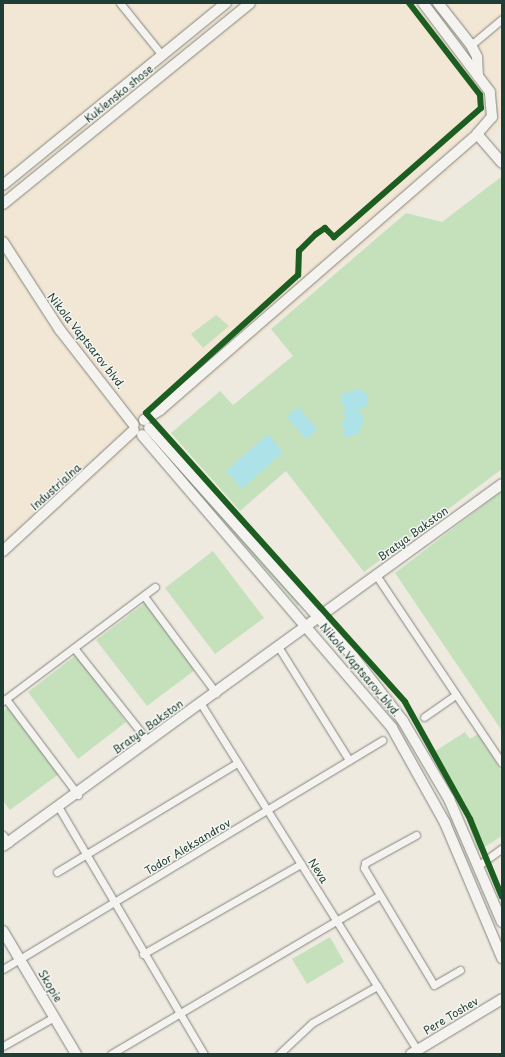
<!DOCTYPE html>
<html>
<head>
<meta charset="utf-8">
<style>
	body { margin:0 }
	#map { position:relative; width:505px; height:1057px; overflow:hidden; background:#efeae0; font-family:"Playpen Sans",sans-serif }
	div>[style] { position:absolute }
	.built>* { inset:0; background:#f2e6d4 }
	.green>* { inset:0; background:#c5e1bb }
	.water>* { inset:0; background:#ace2e8 }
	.roads { filter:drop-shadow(0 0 1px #82857f) drop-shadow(0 0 1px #82857f) }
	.street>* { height:7px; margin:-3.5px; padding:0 3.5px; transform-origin:3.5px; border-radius:3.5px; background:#f4f3f0 }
	.secondary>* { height:10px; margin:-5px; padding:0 5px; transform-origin:5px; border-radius:5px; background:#f4f3f0 }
	.cycleway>* { height:6px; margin:-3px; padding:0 3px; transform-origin:3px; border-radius:3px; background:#1b5e20 }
	span { translate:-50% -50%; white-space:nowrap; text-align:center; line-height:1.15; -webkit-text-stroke:3px #f6f6f2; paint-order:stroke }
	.street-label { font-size:11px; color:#1f3d34 }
	.frame { position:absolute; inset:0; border:4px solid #1f3d34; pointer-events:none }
</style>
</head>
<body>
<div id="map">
	<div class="built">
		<div style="clip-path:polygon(3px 3px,502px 3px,502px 126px,3px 557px)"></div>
	</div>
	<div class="green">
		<div style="clip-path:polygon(501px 177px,502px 469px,364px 572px,286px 471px,240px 511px,171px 433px,220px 391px,233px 405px,293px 356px,271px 329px,406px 213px,442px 222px)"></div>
		<div style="clip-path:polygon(216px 315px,229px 326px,203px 348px,191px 334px)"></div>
		<div style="clip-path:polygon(164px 446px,302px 603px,298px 606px,160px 449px)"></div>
		<div style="clip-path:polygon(502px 491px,502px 731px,395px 573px)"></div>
		<div style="clip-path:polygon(213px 551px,264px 618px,215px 654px,165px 588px)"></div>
		<div style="clip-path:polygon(145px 603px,195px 670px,147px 706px,96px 640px)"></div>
		<div style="clip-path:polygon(76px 655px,126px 722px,78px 759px,28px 692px)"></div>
		<div style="clip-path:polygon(8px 707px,59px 774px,10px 810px,3px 801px,3px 711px)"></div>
		<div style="clip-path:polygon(465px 732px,470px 739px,478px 734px,502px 772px,502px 836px,478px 851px,463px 809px,434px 752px)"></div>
		<div style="clip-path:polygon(330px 937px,344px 962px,307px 984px,292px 959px)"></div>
	</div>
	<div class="water">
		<div style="clip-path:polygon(357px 389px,366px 392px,368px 405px,358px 410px,364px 419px,359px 433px,345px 438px,341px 419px,346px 419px,343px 411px,348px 408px,341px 404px,342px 394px)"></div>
		<div style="clip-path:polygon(298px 407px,317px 429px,306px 439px,287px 417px)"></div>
		<div style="clip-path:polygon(268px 434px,283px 452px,242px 489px,226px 471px)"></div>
	</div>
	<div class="roads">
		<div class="street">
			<div style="left:120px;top:3px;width:67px;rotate:51.1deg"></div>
			<div style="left:471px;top:45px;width:40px;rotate:-40deg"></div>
			<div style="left:376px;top:575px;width:226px;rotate:56.2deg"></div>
			<div style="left:144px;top:596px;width:121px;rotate:53.4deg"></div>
			<div style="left:74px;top:648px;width:119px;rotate:51.5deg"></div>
			<div style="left:279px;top:648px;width:132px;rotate:58deg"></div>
			<div style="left:6px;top:699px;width:120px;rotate:53.1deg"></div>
			<div style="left:3px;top:701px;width:190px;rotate:-36.9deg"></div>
			<div style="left:201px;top:704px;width:409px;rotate:58deg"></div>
			<div style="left:424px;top:717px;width:39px;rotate:-35deg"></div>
			<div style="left:59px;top:808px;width:286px;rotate:59.5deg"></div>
			<div style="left:3px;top:835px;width:10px;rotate:53deg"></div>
			<div style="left:416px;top:835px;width:58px;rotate:151.2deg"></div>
			<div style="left:365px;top:863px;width:5px;rotate:101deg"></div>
			<div style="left:364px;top:868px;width:136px;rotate:59.1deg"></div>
			<div style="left:434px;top:985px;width:30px;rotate:-30deg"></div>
			<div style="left:479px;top:865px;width:29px;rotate:-36deg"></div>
			<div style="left:57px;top:872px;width:210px;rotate:-31.2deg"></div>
			<div style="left:143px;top:954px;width:182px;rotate:-29.7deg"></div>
			<div style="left:3px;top:969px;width:443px;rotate:-31.1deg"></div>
			<div style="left:3px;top:1046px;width:59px;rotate:-29.6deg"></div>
			<div style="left:111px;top:1054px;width:312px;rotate:-30.6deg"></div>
			<div style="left:279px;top:1054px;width:45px;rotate:-43.2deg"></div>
			<div style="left:312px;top:1023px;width:75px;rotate:-29.6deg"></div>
		</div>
		<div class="secondary">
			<div style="left:438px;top:3px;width:53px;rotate:51.8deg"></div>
			<div style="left:471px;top:45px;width:13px;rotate:63deg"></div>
			<div style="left:477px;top:57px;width:19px;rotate:87deg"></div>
			<div style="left:477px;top:134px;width:38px;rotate:49deg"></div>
			<div style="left:3px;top:185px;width:288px;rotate:-39.2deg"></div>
			<div style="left:3px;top:204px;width:318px;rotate:-39.1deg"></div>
			<div style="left:3px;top:242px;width:105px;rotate:57.1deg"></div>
			<div style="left:60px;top:330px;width:120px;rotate:52.1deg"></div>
			<div style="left:144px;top:420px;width:19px;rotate:-32deg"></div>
			<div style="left:160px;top:410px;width:420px;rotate:-41deg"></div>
			<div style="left:477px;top:134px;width:23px;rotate:-49deg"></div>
			<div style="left:492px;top:117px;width:25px;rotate:-95deg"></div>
			<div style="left:490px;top:92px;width:111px;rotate:-127deg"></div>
			<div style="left:149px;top:428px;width:306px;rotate:48.2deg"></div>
			<div style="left:353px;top:656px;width:82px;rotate:52.4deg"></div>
			<div style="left:403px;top:721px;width:91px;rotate:59.5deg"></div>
			<div style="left:449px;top:799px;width:134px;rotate:66.7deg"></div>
			<div style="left:142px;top:435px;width:385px;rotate:49.5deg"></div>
			<div style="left:392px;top:728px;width:109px;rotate:60.8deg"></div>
			<div style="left:445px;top:823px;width:147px;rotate:67.1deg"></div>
			<div style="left:3px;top:551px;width:178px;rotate:-42.7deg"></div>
			<div style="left:3px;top:846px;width:616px;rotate:-35.96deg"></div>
			<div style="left:3px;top:931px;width:143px;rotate:59.3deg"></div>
			<div style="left:411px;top:1054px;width:106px;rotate:-31.1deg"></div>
		</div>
	</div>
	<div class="cycleway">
		<div style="left:409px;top:3px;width:116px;rotate:52.3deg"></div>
		<div style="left:480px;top:95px;width:13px;rotate:86deg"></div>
		<div style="left:481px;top:108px;width:196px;rotate:138.7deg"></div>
		<div style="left:334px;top:237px;width:13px;rotate:-135deg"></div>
		<div style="left:325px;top:228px;width:11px;rotate:146deg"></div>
		<div style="left:316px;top:234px;width:24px;rotate:135deg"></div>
		<div style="left:299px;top:251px;width:24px;rotate:92deg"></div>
		<div style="left:298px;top:275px;width:205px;rotate:137.8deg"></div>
		<div style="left:146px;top:413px;width:388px;rotate:48.1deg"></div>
		<div style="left:405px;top:702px;width:134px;rotate:60.9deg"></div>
		<div style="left:470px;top:819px;width:84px;rotate:67.7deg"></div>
	</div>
	<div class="street-label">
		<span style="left:119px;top:94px;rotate:-39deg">Kuklensko shose</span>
		<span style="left:86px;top:341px;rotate:52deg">Nikola Vaptsarov blvd.</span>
		<span style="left:56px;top:487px;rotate:-42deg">Industrialna</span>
		<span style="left:413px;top:534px;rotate:-36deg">Bratya Bakston</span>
		<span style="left:360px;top:670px;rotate:50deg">Nikola Vaptsarov blvd.</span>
		<span style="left:148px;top:727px;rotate:-36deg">Bratya Bakston</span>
		<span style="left:188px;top:847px;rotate:-31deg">Todor Aleksandrov</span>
		<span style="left:318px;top:871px;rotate:58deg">Neva</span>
		<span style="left:50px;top:986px;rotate:59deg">Skopie</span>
		<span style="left:451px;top:1016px;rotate:-31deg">Pere Toshev</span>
	</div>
	<div class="frame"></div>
</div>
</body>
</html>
